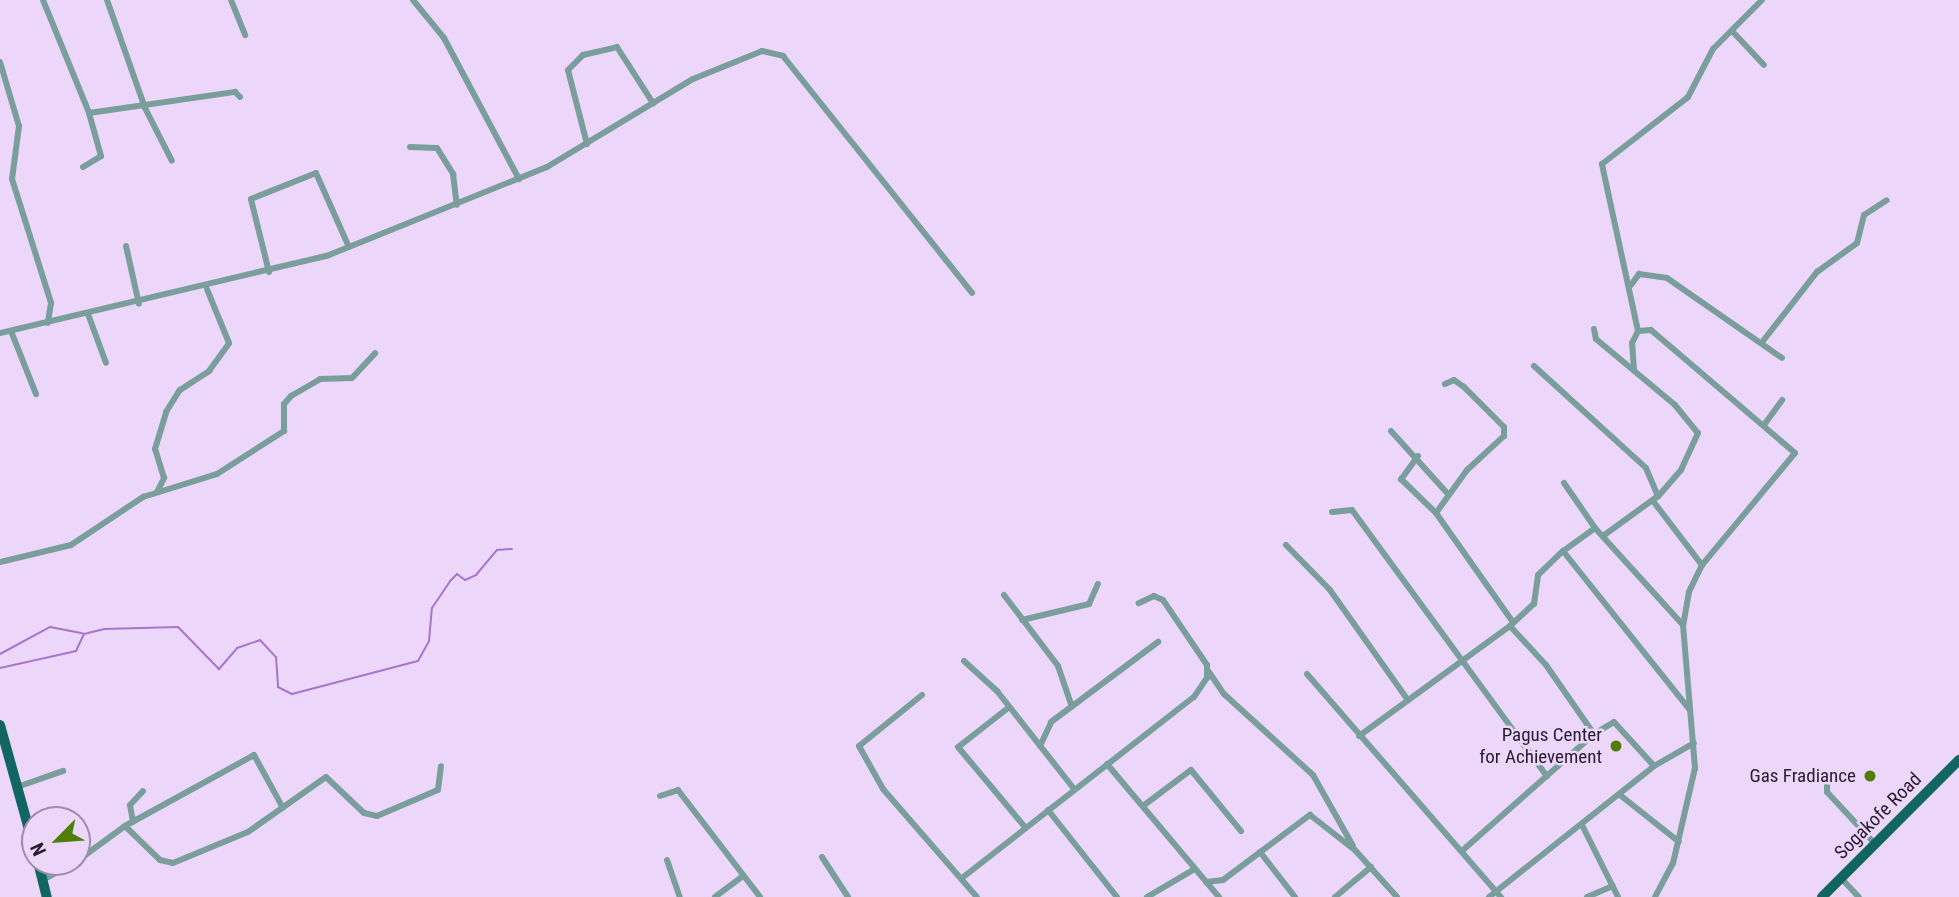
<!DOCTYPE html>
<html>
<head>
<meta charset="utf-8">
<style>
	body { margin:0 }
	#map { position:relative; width:1959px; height:897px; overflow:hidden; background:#ecd7fb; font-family:"Roboto Condensed",sans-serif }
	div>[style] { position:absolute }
	.stream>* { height:2px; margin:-1px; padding:0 1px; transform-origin:1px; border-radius:1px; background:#a775c9 }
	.minor>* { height:6px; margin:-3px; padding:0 3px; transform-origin:3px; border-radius:3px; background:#7a9e9b }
	.primary>* { height:10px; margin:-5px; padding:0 5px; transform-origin:5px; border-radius:5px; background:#126662 }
	.dots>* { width:19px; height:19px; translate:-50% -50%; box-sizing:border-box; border:4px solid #ecd7fb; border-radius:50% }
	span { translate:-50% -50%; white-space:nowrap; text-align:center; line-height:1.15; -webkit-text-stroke:5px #ecd7fb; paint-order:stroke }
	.poi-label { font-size:19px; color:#281b31 }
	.right { translate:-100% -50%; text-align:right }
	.street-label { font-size:19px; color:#281b31 }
	.north { position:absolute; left:21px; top:806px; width:70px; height:70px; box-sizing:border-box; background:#ecd7fb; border:2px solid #9e8caa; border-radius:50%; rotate:245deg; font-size:19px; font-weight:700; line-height:28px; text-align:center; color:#281b31 }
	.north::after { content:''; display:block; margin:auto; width:24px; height:32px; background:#507d04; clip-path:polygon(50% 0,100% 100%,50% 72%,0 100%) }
</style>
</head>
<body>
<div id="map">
	<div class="stream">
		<div style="left:0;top:654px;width:57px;rotate:-28.4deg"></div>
		<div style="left:50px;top:627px;width:33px;rotate:11deg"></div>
		<div style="left:0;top:668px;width:78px;rotate:-12.6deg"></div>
		<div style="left:76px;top:651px;width:19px;rotate:-65deg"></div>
		<div style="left:84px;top:634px;width:21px;rotate:-14deg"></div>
		<div style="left:104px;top:629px;width:74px;rotate:-1.5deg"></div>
		<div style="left:178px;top:627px;width:59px;rotate:45.7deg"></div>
		<div style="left:219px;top:669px;width:28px;rotate:-49deg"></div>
		<div style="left:237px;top:648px;width:24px;rotate:-19deg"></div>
		<div style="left:260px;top:640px;width:23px;rotate:47deg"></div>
		<div style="left:276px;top:657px;width:30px;rotate:86deg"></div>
		<div style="left:278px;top:687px;width:16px;rotate:27deg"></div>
		<div style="left:292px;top:694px;width:130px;rotate:-14.7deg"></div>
		<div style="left:418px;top:661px;width:23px;rotate:-61deg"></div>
		<div style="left:429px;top:641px;width:33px;rotate:-85deg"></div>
		<div style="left:432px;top:608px;width:32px;rotate:-56deg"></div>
		<div style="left:450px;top:581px;width:10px;rotate:-45deg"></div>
		<div style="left:457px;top:574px;width:10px;rotate:37deg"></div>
		<div style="left:465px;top:580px;width:12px;rotate:-24deg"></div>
		<div style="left:476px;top:575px;width:33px;rotate:-50deg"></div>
		<div style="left:497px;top:550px;width:15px;rotate:-4deg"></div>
	</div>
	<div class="minor">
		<div style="left:43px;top:0;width:122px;rotate:67.8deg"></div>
		<div style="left:89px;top:113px;width:148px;rotate:-8.2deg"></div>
		<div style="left:235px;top:92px;width:7px;rotate:45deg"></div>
		<div style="left:107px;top:0;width:114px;rotate:70.6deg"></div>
		<div style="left:145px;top:108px;width:59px;rotate:63deg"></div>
		<div style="left:231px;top:0;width:38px;rotate:68deg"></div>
		<div style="left:413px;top:0;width:49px;rotate:50.8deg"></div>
		<div style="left:444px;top:38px;width:160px;rotate:62deg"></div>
		<div style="left:1733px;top:32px;width:45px;rotate:46.8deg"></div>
		<div style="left:0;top:62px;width:67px;rotate:73.5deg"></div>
		<div style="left:19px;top:126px;width:53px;rotate:97.5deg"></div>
		<div style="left:12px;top:179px;width:130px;rotate:72.5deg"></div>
		<div style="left:51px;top:303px;width:20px;rotate:99deg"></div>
		<div style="left:587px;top:144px;width:76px;rotate:-104.4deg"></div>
		<div style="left:568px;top:70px;width:21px;rotate:-45deg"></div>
		<div style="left:583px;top:55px;width:35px;rotate:-13deg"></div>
		<div style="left:617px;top:47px;width:67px;rotate:57.3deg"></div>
		<div style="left:410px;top:147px;width:27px;rotate:2deg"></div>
		<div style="left:437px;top:148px;width:31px;rotate:58deg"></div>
		<div style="left:453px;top:174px;width:31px;rotate:83deg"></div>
		<div style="left:83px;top:167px;width:21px;rotate:-31deg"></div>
		<div style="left:101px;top:156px;width:45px;rotate:-105.6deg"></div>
		<div style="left:126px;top:246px;width:59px;rotate:77.4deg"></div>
		<div style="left:269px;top:272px;width:75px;rotate:-103.9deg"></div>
		<div style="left:251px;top:199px;width:70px;rotate:-21.8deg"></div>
		<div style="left:316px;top:173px;width:81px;rotate:66deg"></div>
		<div style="left:1631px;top:285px;width:14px;rotate:-54deg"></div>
		<div style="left:1639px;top:274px;width:28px;rotate:8deg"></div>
		<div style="left:1667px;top:278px;width:140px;rotate:34.8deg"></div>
		<div style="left:88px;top:314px;width:52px;rotate:69.8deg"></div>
		<div style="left:1594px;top:329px;width:10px;rotate:79deg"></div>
		<div style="left:1596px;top:339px;width:103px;rotate:39.9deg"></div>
		<div style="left:1675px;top:405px;width:36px;rotate:51deg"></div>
		<div style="left:1698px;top:433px;width:41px;rotate:114.7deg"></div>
		<div style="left:1681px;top:470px;width:35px;rotate:131deg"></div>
		<div style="left:1658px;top:496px;width:68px;rotate:144deg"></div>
		<div style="left:11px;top:331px;width:68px;rotate:68.4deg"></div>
		<div style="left:1638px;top:331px;width:171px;rotate:-102.2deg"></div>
		<div style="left:1602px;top:164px;width:109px;rotate:-37.9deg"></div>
		<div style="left:1688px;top:97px;width:54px;rotate:-62.5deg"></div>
		<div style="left:1713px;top:49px;width:69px;rotate:-45deg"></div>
		<div style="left:0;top:333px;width:338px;rotate:-13.3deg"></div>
		<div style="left:329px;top:255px;width:235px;rotate:-22deg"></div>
		<div style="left:547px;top:167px;width:170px;rotate:-31.1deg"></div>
		<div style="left:693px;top:79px;width:74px;rotate:-22.1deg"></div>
		<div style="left:762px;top:51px;width:22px;rotate:13deg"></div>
		<div style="left:783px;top:56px;width:303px;rotate:51.4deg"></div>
		<div style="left:1763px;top:341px;width:88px;rotate:-52deg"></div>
		<div style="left:1817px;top:272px;width:49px;rotate:-35.9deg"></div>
		<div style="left:1857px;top:243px;width:29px;rotate:-76deg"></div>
		<div style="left:1864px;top:215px;width:27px;rotate:-33deg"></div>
		<div style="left:1534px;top:366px;width:151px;rotate:42.3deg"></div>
		<div style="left:1646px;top:468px;width:30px;rotate:67deg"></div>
		<div style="left:1634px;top:370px;width:27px;rotate:-94deg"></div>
		<div style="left:1632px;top:343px;width:13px;rotate:-63deg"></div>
		<div style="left:1638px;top:331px;width:13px;rotate:-4deg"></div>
		<div style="left:1651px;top:330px;width:189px;rotate:40.5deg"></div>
		<div style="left:1795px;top:453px;width:146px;rotate:129.7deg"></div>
		<div style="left:1702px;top:565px;width:30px;rotate:116deg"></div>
		<div style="left:1689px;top:592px;width:34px;rotate:100deg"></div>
		<div style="left:1683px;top:625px;width:144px;rotate:85.2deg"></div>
		<div style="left:1695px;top:768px;width:98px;rotate:103deg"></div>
		<div style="left:1673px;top:863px;width:38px;rotate:118deg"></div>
		<div style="left:1764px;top:425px;width:31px;rotate:-54deg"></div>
		<div style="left:1391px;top:431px;width:85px;rotate:47.9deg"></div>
		<div style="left:1418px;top:456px;width:29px;rotate:126deg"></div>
		<div style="left:1401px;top:479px;width:49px;rotate:44.2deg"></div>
		<div style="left:1436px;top:513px;width:133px;rotate:54.8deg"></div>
		<div style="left:1564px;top:483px;width:55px;rotate:55.4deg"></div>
		<div style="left:1595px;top:528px;width:131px;rotate:47.8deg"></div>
		<div style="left:157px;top:492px;width:16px;rotate:-63deg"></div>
		<div style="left:164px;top:478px;width:30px;rotate:-107deg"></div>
		<div style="left:155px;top:449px;width:39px;rotate:-73deg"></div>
		<div style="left:166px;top:412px;width:26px;rotate:-58deg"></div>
		<div style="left:180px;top:390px;width:35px;rotate:-33deg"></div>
		<div style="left:209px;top:371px;width:34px;rotate:-54deg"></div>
		<div style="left:229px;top:343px;width:58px;rotate:-112.2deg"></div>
		<div style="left:1653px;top:501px;width:81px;rotate:52.6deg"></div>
		<div style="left:1332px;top:512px;width:20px;rotate:-6deg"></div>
		<div style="left:1352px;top:510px;width:330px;rotate:53.8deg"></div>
		<div style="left:1436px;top:513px;width:53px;rotate:-54.2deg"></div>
		<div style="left:1467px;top:470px;width:50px;rotate:-42.6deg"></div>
		<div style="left:1504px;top:436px;width:9px;rotate:-90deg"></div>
		<div style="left:1504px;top:427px;width:57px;rotate:-135deg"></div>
		<div style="left:1464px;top:387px;width:12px;rotate:-145deg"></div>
		<div style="left:1454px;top:380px;width:10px;rotate:156deg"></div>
		<div style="left:1595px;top:528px;width:39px;rotate:144deg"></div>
		<div style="left:1563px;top:551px;width:203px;rotate:51.4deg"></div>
		<div style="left:1286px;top:545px;width:63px;rotate:45.6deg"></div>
		<div style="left:1330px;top:590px;width:135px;rotate:54.7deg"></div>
		<div style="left:0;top:562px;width:73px;rotate:-13.5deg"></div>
		<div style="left:71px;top:545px;width:87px;rotate:-33.7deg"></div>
		<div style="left:143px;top:497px;width:77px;rotate:-17.3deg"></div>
		<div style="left:217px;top:474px;width:80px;rotate:-32.7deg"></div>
		<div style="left:284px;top:431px;width:27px;rotate:-90deg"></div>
		<div style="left:284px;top:404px;width:11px;rotate:-49deg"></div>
		<div style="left:291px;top:396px;width:34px;rotate:-30deg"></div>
		<div style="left:320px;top:379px;width:32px;rotate:-2deg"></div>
		<div style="left:352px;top:378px;width:34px;rotate:-47deg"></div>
		<div style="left:1004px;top:595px;width:89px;rotate:52.7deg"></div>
		<div style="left:1058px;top:666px;width:43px;rotate:71.1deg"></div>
		<div style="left:1022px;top:620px;width:69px;rotate:-13.4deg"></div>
		<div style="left:1089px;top:604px;width:22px;rotate:-66deg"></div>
		<div style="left:1510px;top:626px;width:53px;rotate:47.3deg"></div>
		<div style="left:1546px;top:665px;width:84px;rotate:55.2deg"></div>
		<div style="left:1594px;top:734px;width:23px;rotate:-31deg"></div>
		<div style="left:1614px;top:722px;width:59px;rotate:47.7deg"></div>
		<div style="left:964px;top:661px;width:45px;rotate:42.3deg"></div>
		<div style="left:997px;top:691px;width:125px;rotate:51.8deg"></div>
		<div style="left:1209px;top:672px;width:27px;rotate:56deg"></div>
		<div style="left:1224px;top:694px;width:120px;rotate:42.3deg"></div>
		<div style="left:1313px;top:775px;width:81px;rotate:60.6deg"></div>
		<div style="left:1307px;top:674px;width:296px;rotate:49deg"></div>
		<div style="left:922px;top:695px;width:81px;rotate:141deg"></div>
		<div style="left:859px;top:746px;width:49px;rotate:60.8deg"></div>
		<div style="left:883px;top:789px;width:143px;rotate:49deg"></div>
		<div style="left:1008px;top:708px;width:63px;rotate:142deg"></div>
		<div style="left:958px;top:747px;width:104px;rotate:50.1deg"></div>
		<div style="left:1359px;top:736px;width:187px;rotate:-36.1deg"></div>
		<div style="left:1510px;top:626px;width:33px;rotate:-43deg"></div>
		<div style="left:1534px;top:604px;width:29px;rotate:-82deg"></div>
		<div style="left:1538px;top:575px;width:35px;rotate:-44deg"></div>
		<div style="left:1040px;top:746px;width:26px;rotate:-65deg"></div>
		<div style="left:1051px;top:722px;width:134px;rotate:-36.8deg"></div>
		<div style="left:1107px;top:764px;width:174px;rotate:49.9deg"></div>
		<div style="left:1827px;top:781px;width:11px;rotate:90deg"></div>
		<div style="left:1827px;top:792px;width:72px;rotate:47.2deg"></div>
		<div style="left:17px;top:787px;width:49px;rotate:-19.2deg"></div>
		<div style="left:1620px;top:795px;width:75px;rotate:38.5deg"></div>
		<div style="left:660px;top:796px;width:19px;rotate:-18deg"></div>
		<div style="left:678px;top:790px;width:135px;rotate:52.5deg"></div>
		<div style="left:1143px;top:806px;width:60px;rotate:-36.9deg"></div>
		<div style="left:1191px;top:770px;width:79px;rotate:50.7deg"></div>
		<div style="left:1048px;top:810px;width:111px;rotate:51.6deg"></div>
		<div style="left:133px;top:822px;width:17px;rotate:-100deg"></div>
		<div style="left:130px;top:805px;width:19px;rotate:-47deg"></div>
		<div style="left:125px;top:826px;width:49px;rotate:44.2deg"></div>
		<div style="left:160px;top:860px;width:13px;rotate:13deg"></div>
		<div style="left:173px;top:863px;width:81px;rotate:-22.5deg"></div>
		<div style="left:248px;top:832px;width:95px;rotate:-35.2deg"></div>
		<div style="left:326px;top:777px;width:52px;rotate:43.5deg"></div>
		<div style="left:364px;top:813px;width:13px;rotate:13deg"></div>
		<div style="left:377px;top:816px;width:66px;rotate:-23.1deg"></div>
		<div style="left:438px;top:790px;width:24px;rotate:-83deg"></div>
		<div style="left:1583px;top:827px;width:78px;rotate:63.4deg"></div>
		<div style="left:1463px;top:850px;width:175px;rotate:-41.5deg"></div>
		<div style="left:1260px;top:852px;width:57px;rotate:52.1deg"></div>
		<div style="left:822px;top:857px;width:48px;rotate:57deg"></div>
		<div style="left:667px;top:860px;width:39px;rotate:71deg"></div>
		<div style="left:77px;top:861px;width:59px;rotate:-36.1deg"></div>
		<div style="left:125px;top:826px;width:147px;rotate:-28.8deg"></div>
		<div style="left:254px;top:755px;width:60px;rotate:61.3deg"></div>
		<div style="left:962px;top:878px;width:294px;rotate:-38deg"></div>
		<div style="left:1194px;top:697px;width:23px;rotate:-56deg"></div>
		<div style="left:1207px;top:678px;width:13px;rotate:-90deg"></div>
		<div style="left:1207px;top:665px;width:78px;rotate:-124.1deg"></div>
		<div style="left:1163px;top:600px;width:10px;rotate:-156deg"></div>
		<div style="left:1154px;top:596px;width:17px;rotate:155deg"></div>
		<div style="left:1841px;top:878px;width:26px;rotate:47deg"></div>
		<div style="left:43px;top:880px;width:37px;rotate:-29deg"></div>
		<div style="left:1206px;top:882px;width:17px;rotate:-7deg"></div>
		<div style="left:1223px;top:880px;width:109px;rotate:-36.8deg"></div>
		<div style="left:1310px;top:815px;width:57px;rotate:37.9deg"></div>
		<div style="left:1355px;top:850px;width:63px;rotate:48.2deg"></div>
		<div style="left:715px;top:897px;width:34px;rotate:-37deg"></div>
		<div style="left:1147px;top:897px;width:53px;rotate:-30.4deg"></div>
		<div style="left:1335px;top:897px;width:47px;rotate:-39.8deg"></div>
		<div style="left:1489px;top:897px;width:211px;rotate:-38.4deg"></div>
		<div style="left:1654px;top:766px;width:46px;rotate:-29.9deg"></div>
		<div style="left:1587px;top:897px;width:28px;rotate:-23deg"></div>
	</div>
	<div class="primary">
		<div style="left:0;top:725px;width:131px;rotate:74.5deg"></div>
		<div style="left:38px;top:862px;width:36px;rotate:76deg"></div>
		<div style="left:1822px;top:897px;width:194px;rotate:-45deg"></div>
	</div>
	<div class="dots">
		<div style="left:1616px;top:746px;background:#507d04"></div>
		<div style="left:1870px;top:776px;background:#507d04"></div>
	</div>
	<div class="poi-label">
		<span class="right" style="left:1602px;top:746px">Pagus Center<br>for Achievement</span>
		<span class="right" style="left:1856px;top:776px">Gas Fradiance</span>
	</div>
	<div class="street-label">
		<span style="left:1878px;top:816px;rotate:-45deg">Sogakofe Road</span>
	</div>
	<div class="north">N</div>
</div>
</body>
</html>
